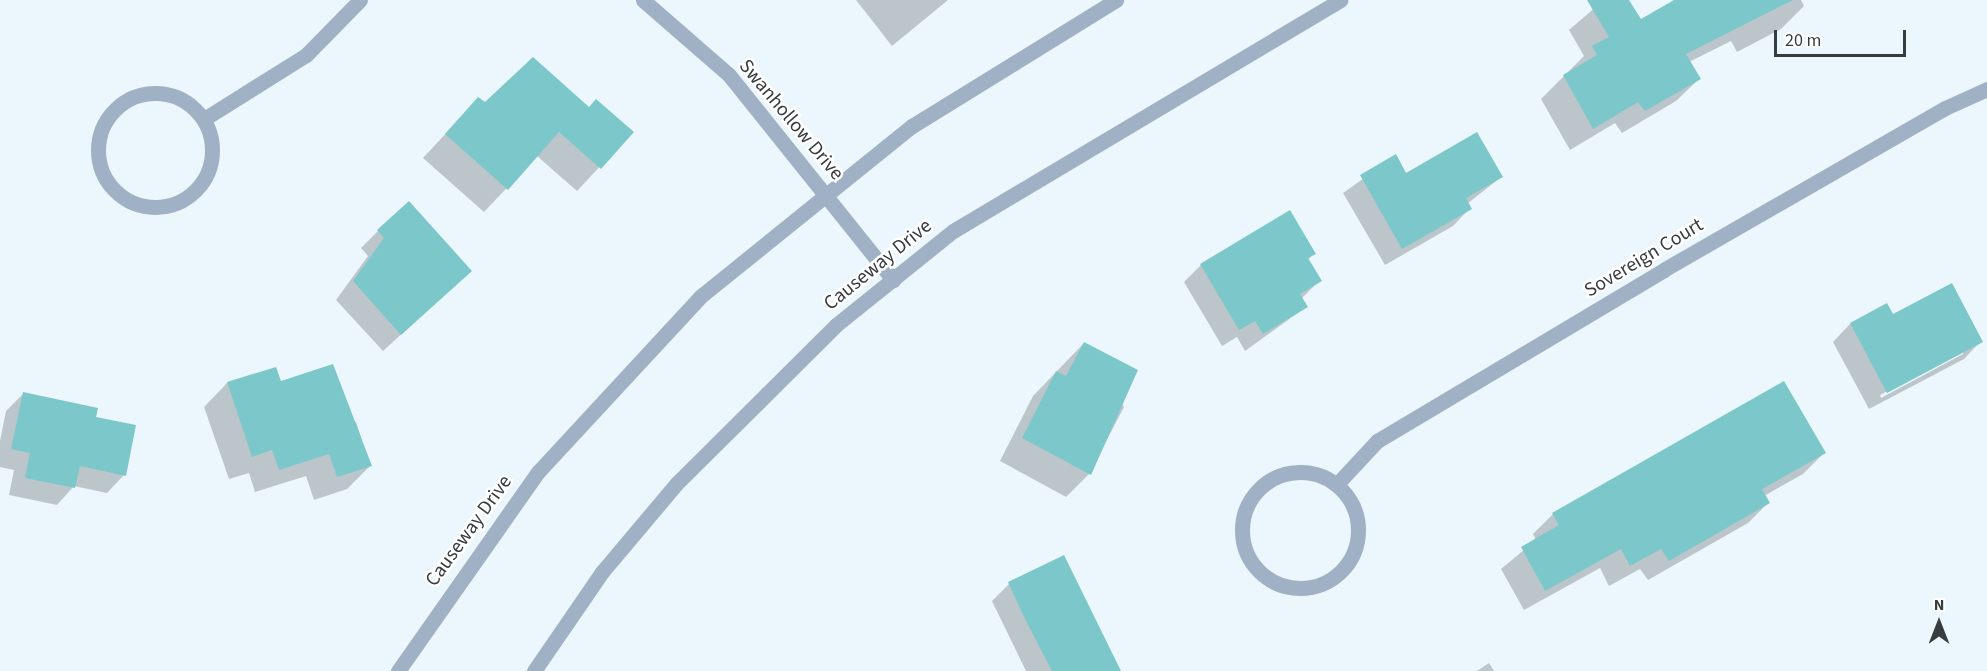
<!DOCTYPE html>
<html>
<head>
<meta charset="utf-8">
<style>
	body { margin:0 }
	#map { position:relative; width:1987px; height:671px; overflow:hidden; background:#ebf7fd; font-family:"Source Sans 3",sans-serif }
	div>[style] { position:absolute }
	.shadow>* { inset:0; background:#0003 }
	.building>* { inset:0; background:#7cc7ca }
	.minor>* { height:15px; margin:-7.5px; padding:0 7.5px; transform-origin:7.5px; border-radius:7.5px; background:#a1b1c5 }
	.minor>.ring { margin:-7.5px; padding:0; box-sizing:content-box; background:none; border:15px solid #a1b1c5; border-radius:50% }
	.tertiary>* { height:15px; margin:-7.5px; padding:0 7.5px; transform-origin:7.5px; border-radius:7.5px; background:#a1b1c5 }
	span { translate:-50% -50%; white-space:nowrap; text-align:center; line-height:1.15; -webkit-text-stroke:5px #fff; paint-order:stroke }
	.street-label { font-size:20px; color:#373c3e }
	.north { position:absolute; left:1909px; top:593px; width:60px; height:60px; -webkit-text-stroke:4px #fff; paint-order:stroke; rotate:0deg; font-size:16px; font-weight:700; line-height:24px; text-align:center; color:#373c3e }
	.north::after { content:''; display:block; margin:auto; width:21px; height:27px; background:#373c3e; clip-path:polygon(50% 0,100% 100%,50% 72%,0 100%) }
	.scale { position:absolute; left:1774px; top:30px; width:132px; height:27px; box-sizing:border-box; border:3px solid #373c3e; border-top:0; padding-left:8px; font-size:18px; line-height:21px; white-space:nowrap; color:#373c3e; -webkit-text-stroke:4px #fff; paint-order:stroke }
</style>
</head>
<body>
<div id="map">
	<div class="shadow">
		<div style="clip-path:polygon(856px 0,948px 0,892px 46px)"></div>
		<div style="clip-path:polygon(1604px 0,1628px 0,1640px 21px,1677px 0,1801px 0,1804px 6px,1781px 29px,1737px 52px,1731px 41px,1689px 62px,1699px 79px,1676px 101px,1622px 133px,1615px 123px,1570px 150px,1541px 99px,1584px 56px,1569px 30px)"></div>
		<div style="clip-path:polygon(478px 99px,485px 104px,588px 109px,632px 132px,577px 191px,537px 156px,484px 212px,423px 158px)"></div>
		<div style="clip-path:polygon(1395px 156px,1405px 175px,1501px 177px,1467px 204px,1470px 208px,1453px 226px,1385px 265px,1343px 193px)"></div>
		<div style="clip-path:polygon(378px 231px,452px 288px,383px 351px,336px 300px,368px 256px,361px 248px)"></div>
		<div style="clip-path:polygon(1314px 253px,1308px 260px,1320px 280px,1301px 299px,1306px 307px,1245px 351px,1237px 337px,1222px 346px,1184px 282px,1201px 265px)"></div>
		<div style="clip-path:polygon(evenodd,1887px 305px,1893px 316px,1981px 341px,1964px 359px,1869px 409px,1833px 342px,1850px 324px,1887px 305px,1963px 351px,1963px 354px,1881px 398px,1880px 395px,1963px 351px)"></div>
		<div style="clip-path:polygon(1084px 343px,1124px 407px,1089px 474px,1066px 497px,1000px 461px,1033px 396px)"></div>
		<div style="clip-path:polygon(275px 368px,280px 383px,356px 422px,370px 466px,347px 489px,314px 500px,306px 476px,255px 492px,249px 473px,229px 479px,204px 407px,227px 383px)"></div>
		<div style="clip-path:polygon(24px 393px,124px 475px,107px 493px,74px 486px,57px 505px,9px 495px,14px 470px,0 467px,0 441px,6px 411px)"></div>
		<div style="clip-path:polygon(1824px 453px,1803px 474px,1764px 496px,1768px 503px,1748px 523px,1648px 580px,1640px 569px,1609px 586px,1600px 568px,1524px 610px,1501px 569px,1536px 540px,1533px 534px,1553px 514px)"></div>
		<div style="clip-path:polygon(1009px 584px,1116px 671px,1026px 671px,992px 601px)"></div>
		<div style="clip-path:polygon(1489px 663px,1494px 671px,1477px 671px)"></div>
	</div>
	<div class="building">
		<div style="clip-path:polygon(1587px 0,1629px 0,1641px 19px,1674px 0,1793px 0,1686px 54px,1701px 79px,1645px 111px,1638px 102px,1593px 129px,1563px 75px,1597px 55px,1592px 46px,1609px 37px)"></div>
		<div style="clip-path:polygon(533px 57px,589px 107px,596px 99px,634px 132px,601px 169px,559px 132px,508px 190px,445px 134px,478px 97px,485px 102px)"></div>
		<div style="clip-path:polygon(1477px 132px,1503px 177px,1466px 198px,1472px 209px,1402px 249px,1360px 175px,1396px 154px,1406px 173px)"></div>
		<div style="clip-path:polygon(409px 201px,472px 271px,401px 335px,353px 281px,384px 238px,377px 230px)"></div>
		<div style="clip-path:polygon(1290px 210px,1316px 254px,1308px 258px,1322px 281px,1300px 294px,1308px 307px,1263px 334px,1255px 321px,1239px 330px,1200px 264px)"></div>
		<div style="clip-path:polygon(1952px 283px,1983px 342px,1887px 393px,1850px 323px,1887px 303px,1893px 314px)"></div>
		<div style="clip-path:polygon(1084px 342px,1138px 370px,1091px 475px,1022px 438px,1056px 371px,1066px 376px)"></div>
		<div style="clip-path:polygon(333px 364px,372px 466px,337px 477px,329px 454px,279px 470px,272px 450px,252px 457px,227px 382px,276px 367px,281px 381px)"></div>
		<div style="clip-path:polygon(1784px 381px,1826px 453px,1762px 489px,1770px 503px,1669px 561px,1661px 549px,1630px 566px,1621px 549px,1545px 591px,1521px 547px,1559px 525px,1552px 513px)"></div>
		<div style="clip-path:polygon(23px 392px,98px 408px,96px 417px,136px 425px,126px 476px,80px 466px,75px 488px,25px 478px,30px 453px,11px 449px)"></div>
		<div style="clip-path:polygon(1064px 555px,1121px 671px,1052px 671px,1025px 619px,1008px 582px)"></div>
	</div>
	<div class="minor">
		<div style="left:643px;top:0;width:114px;rotate:41.1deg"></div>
		<div style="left:729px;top:75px;width:263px;rotate:51.3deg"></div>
		<div class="ring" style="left:98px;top:93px;width:99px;height:99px"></div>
		<div style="left:204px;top:119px;width:120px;rotate:-32.1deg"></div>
		<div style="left:306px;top:55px;width:77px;rotate:-45.5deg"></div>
		<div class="ring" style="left:1242px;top:472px;width:101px;height:101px"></div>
		<div style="left:1337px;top:484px;width:59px;rotate:-47.1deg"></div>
		<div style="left:1377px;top:441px;width:335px;rotate:-30.8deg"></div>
		<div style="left:1665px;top:269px;width:323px;rotate:-29.9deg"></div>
		<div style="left:1945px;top:108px;width:46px;rotate:-24.3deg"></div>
	</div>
	<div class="tertiary">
		<div style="left:398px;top:671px;width:243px;rotate:-54.9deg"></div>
		<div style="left:538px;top:472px;width:240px;rotate:-47.2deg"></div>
		<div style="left:701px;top:296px;width:271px;rotate:-38.9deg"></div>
		<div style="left:912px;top:126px;width:240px;rotate:-31.7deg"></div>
		<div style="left:534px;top:671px;width:120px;rotate:-55.5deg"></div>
		<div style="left:602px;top:572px;width:116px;rotate:-49.9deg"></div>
		<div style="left:677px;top:483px;width:224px;rotate:-44.8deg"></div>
		<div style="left:836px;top:325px;width:150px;rotate:-38.8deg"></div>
		<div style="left:953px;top:231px;width:451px;rotate:-30.8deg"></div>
	</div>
	<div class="street-label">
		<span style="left:791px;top:120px;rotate:50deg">Swanhollow Drive</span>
		<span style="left:1644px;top:258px;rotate:-31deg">Sovereign Court</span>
		<span style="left:878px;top:265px;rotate:-39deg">Causeway Drive</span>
		<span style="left:469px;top:531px;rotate:-54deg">Causeway Drive</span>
	</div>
	<div class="north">N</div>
	<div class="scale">20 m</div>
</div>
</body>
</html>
